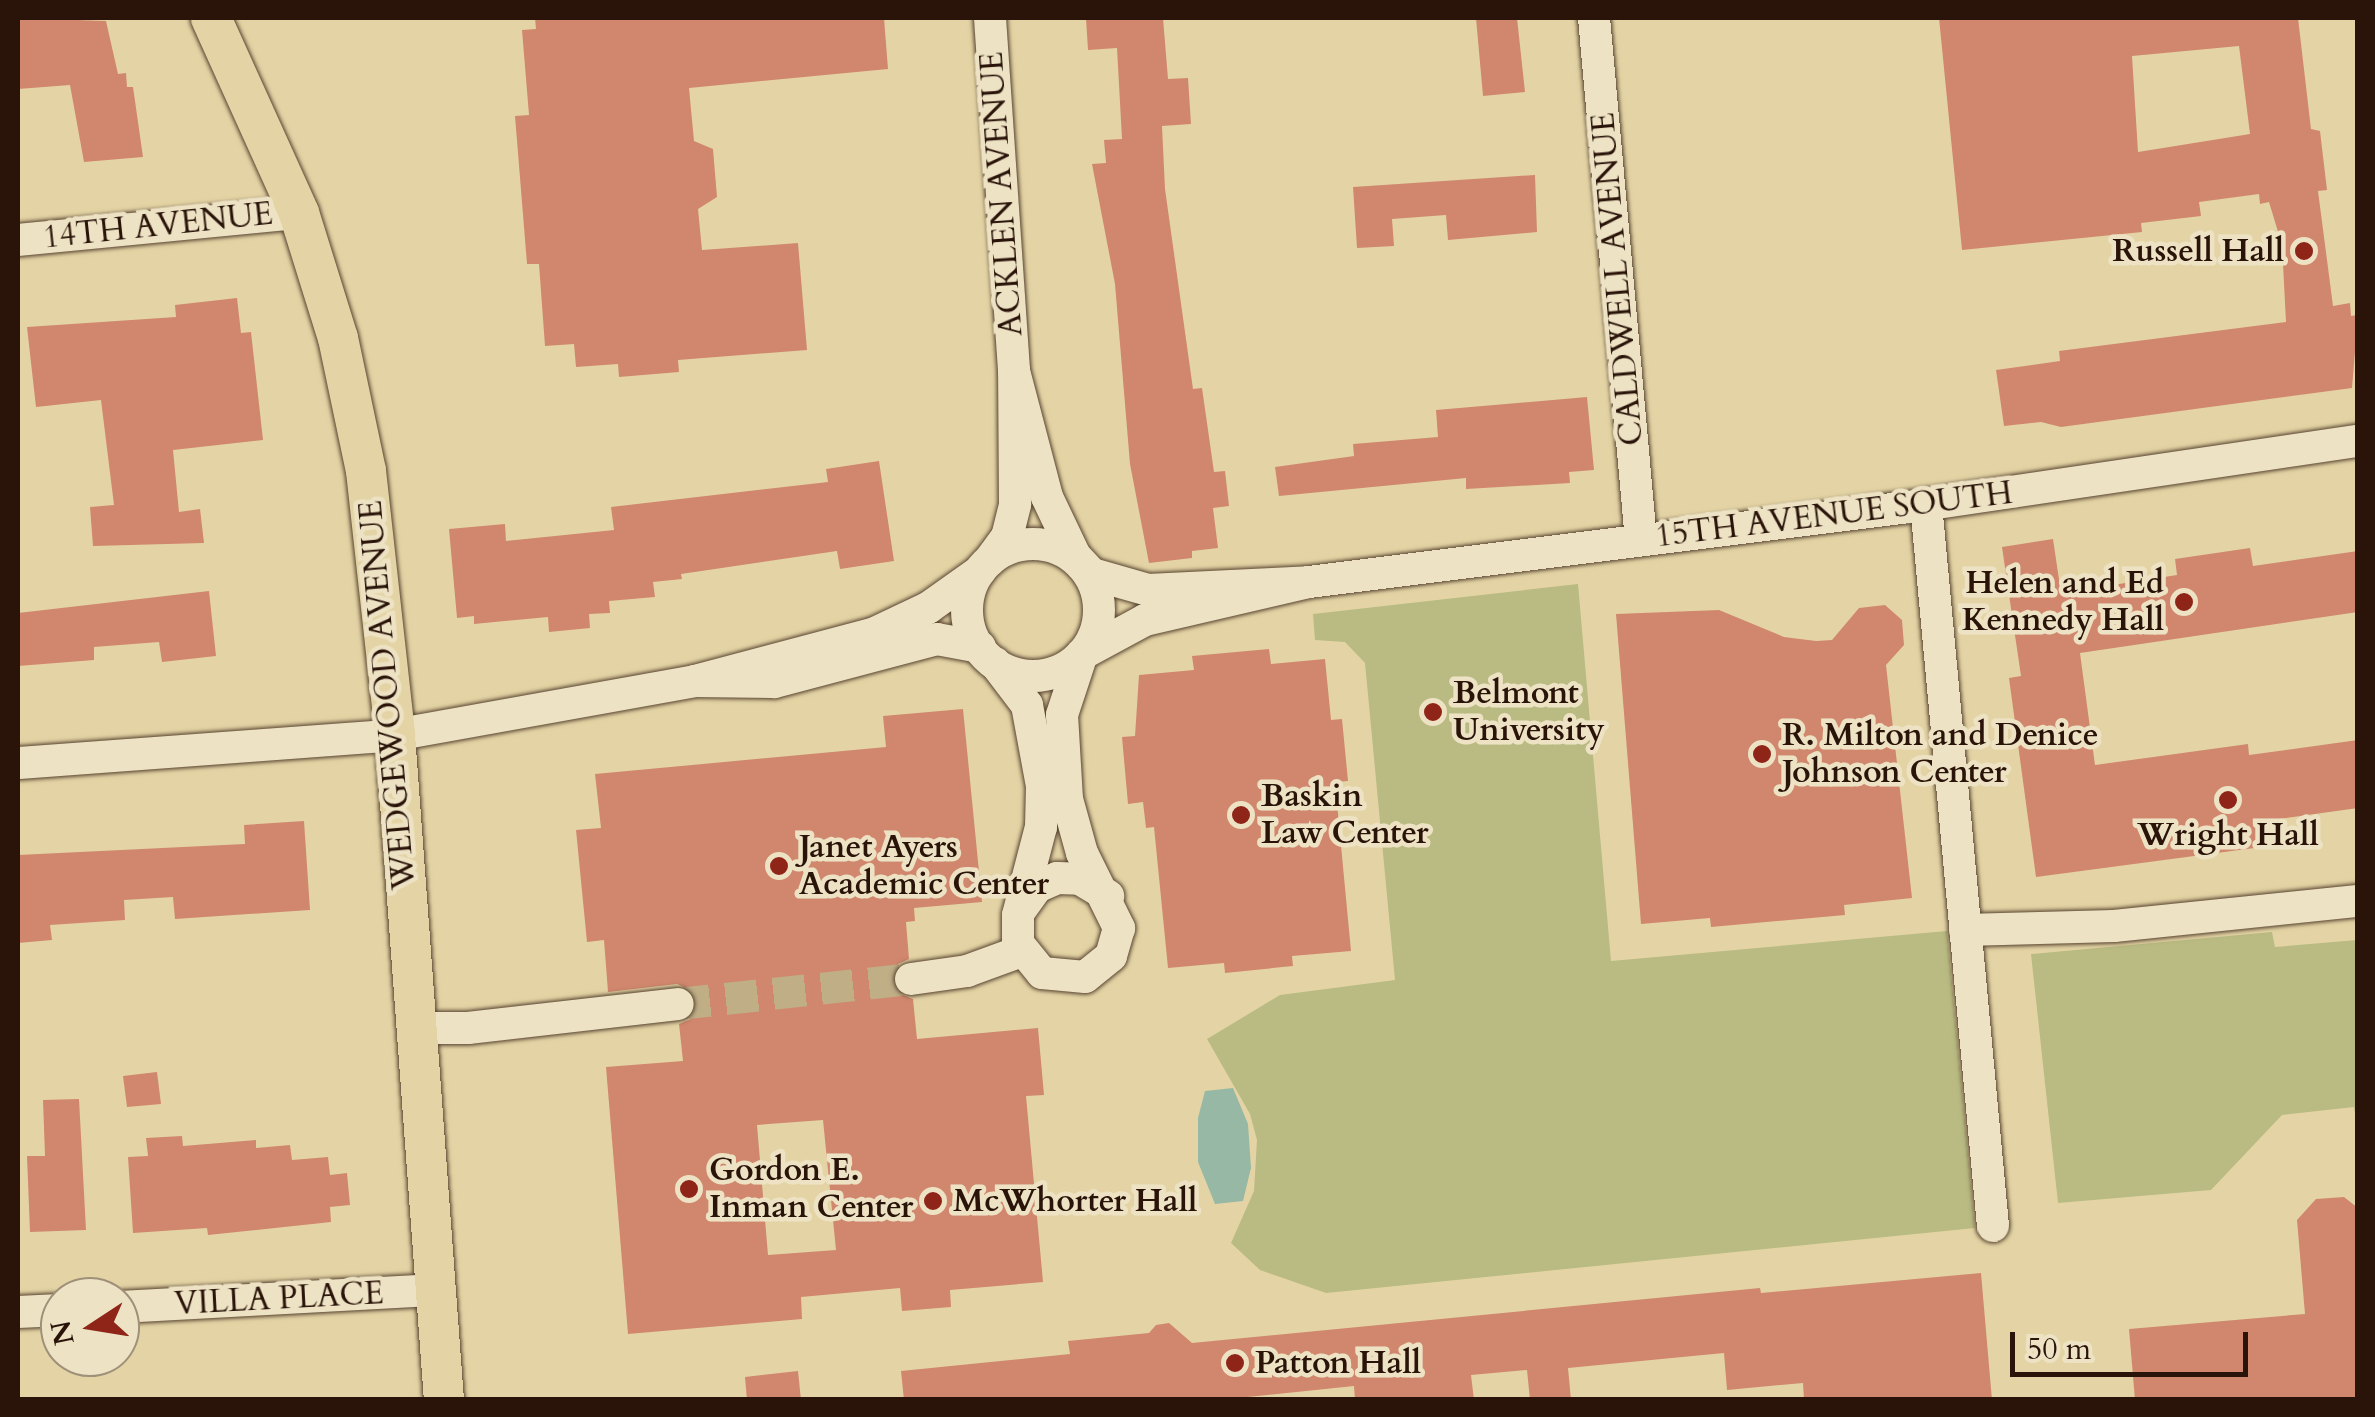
<!DOCTYPE html>
<html>
<head>
<meta charset="utf-8">
<style>
	body { margin:0 }
	#map { position:relative; width:2375px; height:1417px; overflow:hidden; background:#e4d4a5; font-family:Cardo,serif }
	div>[style] { position:absolute }
	.green>* { inset:0; background:#b9bb82 }
	.water>* { inset:0; background:#96b8a4 }
	.building>* { inset:0; background:#d0876d }
	.minor-tunnel>* { height:32px; margin-top:-16px; transform-origin:0; background:repeating-linear-gradient(90deg,#bfae86 0 32px,transparent 0 48px) }
	.roads { filter:drop-shadow(0 0 2px #584431) drop-shadow(0 0 2px #584431) }
	.minor>* { height:32px; margin:-16px; padding:0 16px; transform-origin:16px; border-radius:16px; background:#ede3c4 }
	.minor>.ring { margin:-16px; padding:0; box-sizing:content-box; background:none; border:32px solid #ede3c4; border-radius:50% }
	.major>* { height:40px; margin:-20px; padding:0 20px; transform-origin:20px; border-radius:20px; background:#e4d4a5 }
	.dots>* { width:28px; height:28px; translate:-50% -50%; box-sizing:border-box; border:5px solid #ede3c4; border-radius:50% }
	span { translate:-50% -50%; white-space:nowrap; text-align:center; line-height:1.15; -webkit-text-stroke:9px #ede3c4; paint-order:stroke }
	.street-label { font-size:32px; color:#2a140a }
	.poi-label { font-size:32px; color:#2a140a; font-weight:700 }
	.right { translate:-100% -50%; text-align:right }
	.left { translate:0 -50%; text-align:left }
	.frame { position:absolute; inset:0; border:20px solid #2a140a; pointer-events:none }
	.north { position:absolute; left:40px; top:1277px; width:100px; height:100px; box-sizing:border-box; background:#ede3c4; border:2px solid #9f907a; border-radius:50%; rotate:258deg; font-size:28px; font-weight:700; line-height:40px; text-align:center; color:#2a140a }
	.north::after { content:''; display:block; margin:auto; width:35px; height:45px; background:#8f2418; clip-path:polygon(50% 0,100% 100%,50% 72%,0 100%) }
	.scale { position:absolute; left:2010px; top:1332px; width:238px; height:45px; box-sizing:border-box; border:5px solid #2a140a; border-top:0; padding-left:12px; font-size:30px; line-height:35px; white-space:nowrap; color:#2a140a; -webkit-text-stroke:8px #ede3c4; paint-order:stroke }
</style>
</head>
<body>
<div id="map">
	<div class="green">
		<div style="clip-path:polygon(1578px 584px,1611px 961px,1947px 931px,1975px 1228px,1326px 1293px,1260px 1270px,1231px 1243px,1254px 1191px,1257px 1140px,1250px 1114px,1207px 1039px,1280px 995px,1395px 980px,1365px 663px,1345px 642px,1315px 640px,1313px 614px)"></div>
		<div style="clip-path:polygon(2272px 932px,2275px 947px,2357px 940px,2357px 1128px,2354px 1107px,2282px 1115px,2211px 1190px,2058px 1203px,2031px 954px)"></div>
	</div>
	<div class="water">
		<div style="clip-path:polygon(1233px 1088px,1248px 1124px,1251px 1168px,1243px 1201px,1215px 1204px,1198px 1162px,1198px 1118px,1205px 1091px)"></div>
	</div>
	<div class="building">
		<div style="clip-path:polygon(18px 18px,106px 21px,118px 74px,126px 73px,127px 87px,133px 87px,143px 157px,84px 162px,70px 85px,18px 89px)"></div>
		<div style="clip-path:polygon(535px 18px,884px 18px,888px 69px,689px 88px,694px 141px,713px 149px,717px 197px,698px 209px,702px 250px,798px 243px,807px 350px,678px 360px,679px 372px,619px 377px,618px 364px,576px 367px,574px 344px,545px 346px,539px 264px,527px 264px,515px 116px,529px 115px,522px 30px,536px 29px)"></div>
		<div style="clip-path:polygon(1086px 18px,1163px 18px,1168px 79px,1188px 78px,1191px 124px,1162px 126px,1165px 189px,1193px 389px,1202px 388px,1214px 472px,1225px 471px,1229px 506px,1213px 508px,1218px 548px,1192px 551px,1192px 558px,1149px 563px,1130px 464px,1115px 284px,1092px 164px,1106px 163px,1104px 140px,1122px 139px,1117px 48px,1088px 50px)"></div>
		<div style="clip-path:polygon(1476px 18px,1517px 18px,1525px 92px,1483px 96px)"></div>
		<div style="clip-path:polygon(evenodd,1939px 18px,2298px 18px,2311px 129px,2320px 131px,2327px 190px,2318px 191px,2333px 306px,2350px 303px,2351px 316px,2358px 315px,2352px 388px,2061px 427px,2041px 422px,2004px 426px,1996px 370px,2060px 361px,2059px 351px,2286px 322px,2282px 245px,2269px 202px,2260px 204px,2259px 194px,2199px 202px,2201px 216px,2141px 223px,2142px 232px,1962px 250px,1939px 18px,2239px 46px,2250px 134px,2138px 152px,2132px 56px,2239px 46px)"></div>
		<div style="clip-path:polygon(1535px 175px,1537px 232px,1448px 240px,1446px 215px,1392px 219px,1394px 246px,1357px 248px,1353px 187px)"></div>
		<div style="clip-path:polygon(237px 298px,241px 333px,251px 332px,263px 440px,173px 450px,179px 512px,200px 509px,204px 543px,93px 546px,90px 507px,114px 505px,101px 400px,36px 407px,27px 327px,176px 317px,175px 305px)"></div>
		<div style="clip-path:polygon(1587px 397px,1594px 470px,1569px 472px,1570px 483px,1466px 489px,1466px 478px,1279px 496px,1275px 467px,1354px 456px,1353px 444px,1438px 437px,1436px 410px)"></div>
		<div style="clip-path:polygon(879px 461px,894px 561px,840px 569px,837px 551px,681px 574px,682px 579px,653px 582px,655px 597px,609px 601px,610px 613px,589px 614px,590px 628px,549px 632px,548px 617px,474px 624px,474px 616px,457px 618px,449px 529px,505px 524px,506px 541px,614px 530px,611px 507px,828px 482px,826px 469px)"></div>
		<div style="clip-path:polygon(2053px 539px,2061px 593px,2177px 575px,2175px 559px,2250px 548px,2253px 566px,2358px 551px,2358px 612px,2080px 653px,2095px 765px,2248px 744px,2249px 755px,2358px 740px,2358px 808px,2258px 822px,2262px 847px,2036px 877px,2009px 678px,2021px 676px,2002px 547px)"></div>
		<div style="clip-path:polygon(209px 591px,216px 656px,162px 662px,159px 642px,94px 647px,94px 660px,18px 666px,18px 613px)"></div>
		<div style="clip-path:polygon(1885px 605px,1902px 620px,1904px 645px,1886px 665px,1912px 898px,1844px 905px,1845px 915px,1711px 927px,1710px 918px,1641px 924px,1616px 614px,1719px 610px,1784px 637px,1816px 641px,1832px 640px,1859px 608px)"></div>
		<div style="clip-path:polygon(1269px 649px,1271px 664px,1325px 659px,1331px 720px,1342px 719px,1348px 781px,1335px 782px,1351px 951px,1292px 956px,1293px 966px,1225px 973px,1224px 963px,1168px 968px,1154px 827px,1146px 828px,1143px 802px,1128px 804px,1122px 737px,1135px 736px,1139px 675px,1194px 670px,1192px 656px)"></div>
		<div style="clip-path:polygon(evenodd,963px 709px,982px 902px,914px 908px,915px 921px,906px 922px,909px 959px,898px 964px,891px 981px,896px 992px,913px 999px,917px 1039px,1038px 1028px,1044px 1095px,1026px 1096px,1043px 1282px,950px 1290px,951px 1307px,902px 1311px,900px 1288px,801px 1297px,802px 1319px,628px 1334px,606px 1067px,683px 1061px,679px 1024px,691px 1019px,698px 1003px,693px 991px,677px 984px,608px 992px,604px 940px,587px 942px,576px 830px,601px 828px,595px 774px,886px 747px,883px 716px,963px 709px,823px 1120px,836px 1250px,768px 1255px,757px 1125px,823px 1120px)"></div>
		<div style="clip-path:polygon(304px 821px,310px 910px,175px 919px,173px 897px,124px 900px,125px 920px,50px 925px,52px 940px,18px 943px,18px 855px,245px 844px,244px 825px)"></div>
		<div style="clip-path:polygon(157px 1072px,161px 1104px,127px 1107px,123px 1076px)"></div>
		<div style="clip-path:polygon(79px 1099px,86px 1230px,30px 1232px,27px 1156px,45px 1156px,43px 1100px)"></div>
		<div style="clip-path:polygon(182px 1136px,183px 1146px,256px 1140px,256px 1148px,290px 1145px,292px 1160px,328px 1157px,330px 1175px,347px 1173px,350px 1205px,330px 1207px,331px 1222px,208px 1235px,207px 1228px,133px 1233px,128px 1157px,148px 1156px,146px 1138px)"></div>
		<div style="clip-path:polygon(2344px 1197px,2358px 1208px,2358px 1400px,2135px 1400px,2129px 1329px,2305px 1314px,2297px 1220px,2316px 1199px)"></div>
		<div style="clip-path:polygon(1981px 1273px,1992px 1400px,1804px 1400px,1803px 1383px,1727px 1390px,1724px 1353px,1568px 1368px,1571px 1400px,1530px 1400px,1527px 1370px,1471px 1375px,1474px 1400px,1355px 1400px,1354px 1386px,1218px 1400px,904px 1400px,901px 1371px,1070px 1354px,1068px 1341px,1149px 1333px,1156px 1325px,1169px 1323px,1192px 1343px,1760px 1288px,1761px 1293px)"></div>
		<div style="clip-path:polygon(798px 1371px,801px 1400px,747px 1400px,745px 1377px)"></div>
	</div>
	<div class="minor-tunnel">
		<div style="left:678px;top:1004px;width:234px;rotate:-6.1deg"></div>
	</div>
	<div class="roads">
		<div class="minor">
			<div style="left:990px;top:18px;width:354px;rotate:86.1deg"></div>
			<div style="left:1594px;top:18px;width:524px;rotate:84.86deg"></div>
			<div style="left:18px;top:240px;width:282px;rotate:-5.5deg"></div>
			<div style="left:1926px;top:504px;width:725px;rotate:84.7deg"></div>
			<div class="ring" style="left:967px;top:544px;width:100px;height:100px"></div>
			<div style="left:990px;top:560px;width:29px;rotate:-54deg"></div>
			<div style="left:1007px;top:537px;width:34px;rotate:-76deg"></div>
			<div style="left:1015px;top:504px;width:133px;rotate:-90.4deg"></div>
			<div style="left:1014px;top:371px;width:130px;rotate:75.3deg"></div>
			<div style="left:1047px;top:497px;width:65px;rotate:64.6deg"></div>
			<div style="left:1075px;top:556px;width:25px;rotate:47deg"></div>
			<div style="left:1092px;top:574px;width:58px;rotate:15.9deg"></div>
			<div style="left:1148px;top:590px;width:161px;rotate:-2.8deg"></div>
			<div style="left:1309px;top:582px;width:168px;rotate:167deg"></div>
			<div style="left:1145px;top:620px;width:72px;rotate:151.6deg"></div>
			<div style="left:1082px;top:654px;width:64px;rotate:108.2deg"></div>
			<div style="left:1062px;top:715px;width:84px;rotate:86.6deg"></div>
			<div style="left:1067px;top:799px;width:56px;rotate:74.5deg"></div>
			<div style="left:1082px;top:853px;width:84px;rotate:63.7deg"></div>
			<div style="left:1119px;top:928px;width:29px;rotate:106deg"></div>
			<div style="left:1111px;top:956px;width:33px;rotate:141deg"></div>
			<div style="left:1085px;top:977px;width:43px;rotate:-174.7deg"></div>
			<div style="left:1042px;top:973px;width:38px;rotate:-129deg"></div>
			<div style="left:1018px;top:943px;width:28px;rotate:-90deg"></div>
			<div style="left:1018px;top:915px;width:91px;rotate:-75.4deg"></div>
			<div style="left:1041px;top:827px;width:41px;rotate:-88.6deg"></div>
			<div style="left:1042px;top:786px;width:82px;rotate:-100.5deg"></div>
			<div style="left:1027px;top:705px;width:53px;rotate:-127.3deg"></div>
			<div style="left:1309px;top:582px;width:605px;rotate:-7.13deg"></div>
			<div style="left:1909px;top:507px;width:454px;rotate:-8.4deg"></div>
			<div style="left:980px;top:647px;width:44px;rotate:-169.5deg"></div>
			<div style="left:937px;top:639px;width:169px;rotate:165.2deg"></div>
			<div style="left:774px;top:682px;width:79px;rotate:-179.3deg"></div>
			<div style="left:695px;top:681px;width:186px;rotate:-14.9deg"></div>
			<div style="left:875px;top:633px;width:59px;rotate:-25.3deg"></div>
			<div style="left:928px;top:608px;width:64px;rotate:-35.4deg"></div>
			<div style="left:18px;top:763px;width:378px;rotate:-4.2deg"></div>
			<div style="left:395px;top:735px;width:305px;rotate:-10.2deg"></div>
			<div style="left:1021px;top:909px;width:27px;rotate:-54deg"></div>
			<div style="left:1037px;top:887px;width:22px;rotate:-24deg"></div>
			<div style="left:1057px;top:878px;width:23px;rotate:2deg"></div>
			<div style="left:1080px;top:879px;width:33px;rotate:31deg"></div>
			<div style="left:1965px;top:930px;width:149px;rotate:-1.5deg"></div>
			<div style="left:2114px;top:926px;width:245px;rotate:-5.9deg"></div>
			<div style="left:911px;top:979px;width:57px;rotate:-8.1deg"></div>
			<div style="left:967px;top:971px;width:59px;rotate:-20deg"></div>
			<div style="left:417px;top:1028px;width:51px"></div>
			<div style="left:468px;top:1028px;width:211px;rotate:-6.5deg"></div>
			<div style="left:120px;top:1307px;width:317px;rotate:-3.1deg"></div>
			<div style="left:18px;top:1312px;width:42px;rotate:-2.7deg"></div>
		</div>
		<div class="major">
			<div style="left:211px;top:18px;width:214px;rotate:65.7deg"></div>
			<div style="left:299px;top:213px;width:131px;rotate:72.7deg"></div>
			<div style="left:338px;top:338px;width:136px;rotate:78.1deg"></div>
			<div style="left:366px;top:471px;width:266px;rotate:83.7deg"></div>
			<div style="left:395px;top:735px;width:667px;rotate:85.79deg"></div>
		</div>
	</div>
	<div class="dots">
		<div style="left:2304px;top:251px;background:#8f2418"></div>
		<div style="left:2184px;top:602px;background:#8f2418"></div>
		<div style="left:1433px;top:712px;background:#8f2418"></div>
		<div style="left:1762px;top:754px;background:#8f2418"></div>
		<div style="left:2228px;top:800px;background:#8f2418"></div>
		<div style="left:1241px;top:815px;background:#8f2418"></div>
		<div style="left:779px;top:866px;background:#8f2418"></div>
		<div style="left:689px;top:1189px;background:#8f2418"></div>
		<div style="left:933px;top:1201px;background:#8f2418"></div>
		<div style="left:1235px;top:1363px;background:#8f2418"></div>
	</div>
	<div class="street-label">
		<span style="left:1002px;top:194px;rotate:-94deg">ACKLEN AVENUE</span>
		<span style="left:158px;top:226px;rotate:-6deg">14TH AVENUE</span>
		<span style="left:1618px;top:279px;rotate:-95deg">CALDWELL AVENUE</span>
		<span style="left:1834px;top:515px;rotate:-7deg">15TH AVENUE SOUTH</span>
		<span style="left:388px;top:695px;rotate:-95deg">WEDGEWOOD AVENUE</span>
		<span style="left:279px;top:1299px;rotate:-3deg">VILLA PLACE</span>
	</div>
	<div class="poi-label">
		<span class="right" style="left:2284px;top:251px">Russell Hall</span>
		<span class="right" style="left:2164px;top:602px">Helen and Ed<br>Kennedy Hall</span>
		<span class="left" style="left:1453px;top:712px">Belmont<br>University</span>
		<span class="left" style="left:1782px;top:754px">R. Milton and Denice<br>Johnson Center</span>
		<span class="left" style="left:1261px;top:815px">Baskin<br>Law Center</span>
		<span style="left:2228px;top:835px">Wright Hall</span>
		<span class="left" style="left:799px;top:866px">Janet Ayers<br>Academic Center</span>
		<span class="left" style="left:709px;top:1189px">Gordon E.<br>Inman Center</span>
		<span class="left" style="left:953px;top:1201px">McWhorter Hall</span>
		<span class="left" style="left:1255px;top:1363px">Patton Hall</span>
	</div>
	<div class="frame"></div>
	<div class="north">N</div>
	<div class="scale">50 m</div>
</div>
</body>
</html>
